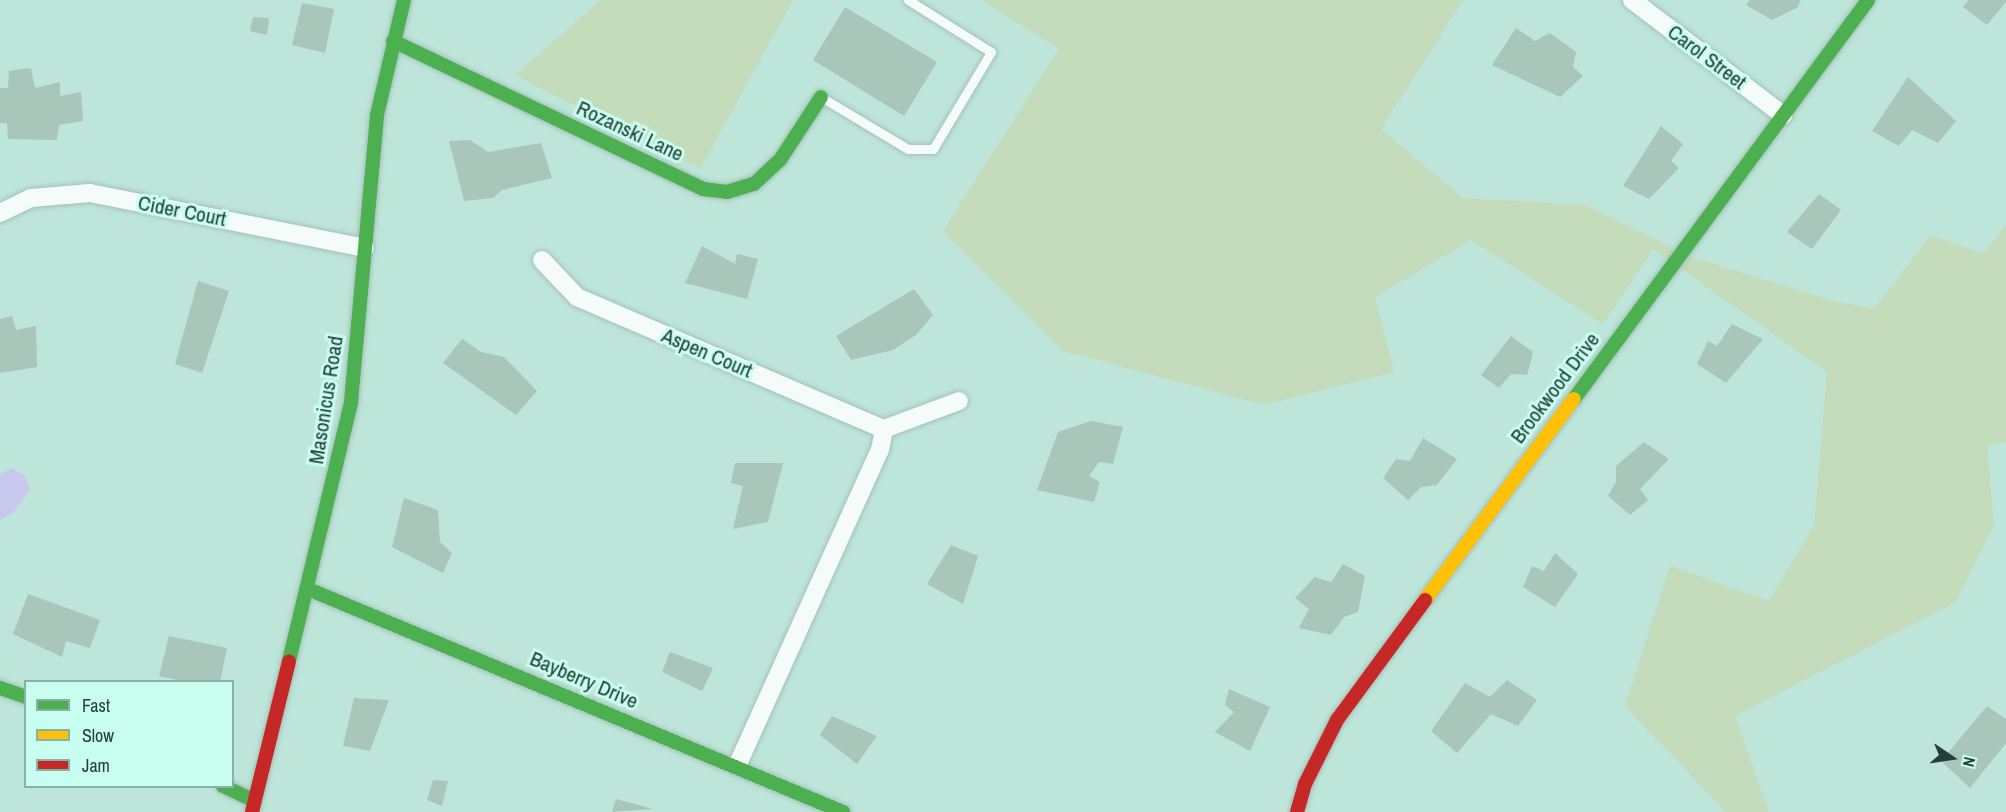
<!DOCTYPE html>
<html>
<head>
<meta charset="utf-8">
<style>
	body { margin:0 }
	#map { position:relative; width:2006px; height:812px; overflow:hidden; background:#bee5da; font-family:"Archivo Narrow",sans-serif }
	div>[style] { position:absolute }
	.green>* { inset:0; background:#c4dbbc }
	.water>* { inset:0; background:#c8c8ef }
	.building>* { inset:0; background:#a8c6ba }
	.roads { filter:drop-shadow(0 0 2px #a3c1b9) drop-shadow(0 0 2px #a3c1b9) }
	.lane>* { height:9px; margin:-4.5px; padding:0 4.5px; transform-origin:4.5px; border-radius:4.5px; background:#f5fbf9 }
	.street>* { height:18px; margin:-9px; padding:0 9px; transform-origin:9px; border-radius:9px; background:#f5fbf9 }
	.fast>* { height:14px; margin:-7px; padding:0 7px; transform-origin:7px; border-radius:7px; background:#4caf50 }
	.slow>* { height:14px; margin:-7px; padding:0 7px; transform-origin:7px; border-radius:7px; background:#ffc107 }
	.jam>* { height:14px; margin:-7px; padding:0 7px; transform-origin:7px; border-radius:7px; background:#c62828 }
	span { translate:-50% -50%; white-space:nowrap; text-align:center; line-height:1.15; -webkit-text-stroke:6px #c8feef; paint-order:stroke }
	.street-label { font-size:21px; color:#244039 }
	.legend { position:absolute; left:24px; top:680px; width:210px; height:108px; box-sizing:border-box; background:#c8feef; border:2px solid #86b2a6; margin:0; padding:8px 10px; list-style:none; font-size:18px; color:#244039 }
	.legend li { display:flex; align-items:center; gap:12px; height:30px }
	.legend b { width:30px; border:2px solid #86b2a6 }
	.north { position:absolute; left:1922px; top:728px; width:60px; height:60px; -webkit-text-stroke:4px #c8feef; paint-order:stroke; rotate:103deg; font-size:16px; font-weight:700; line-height:24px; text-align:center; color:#244039 }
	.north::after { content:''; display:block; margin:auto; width:21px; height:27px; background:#244039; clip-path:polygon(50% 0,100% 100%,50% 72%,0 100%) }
</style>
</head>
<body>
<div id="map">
	<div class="green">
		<div style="clip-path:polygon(601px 0,793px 0,700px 169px,515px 75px)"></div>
		<div style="clip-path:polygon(982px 0,1463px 0,1381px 129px,1463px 198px,1585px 205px,1689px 256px,1833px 301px,1874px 309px,1931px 235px,1983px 254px,2006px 225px,2006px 442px,1987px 445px,1994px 525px,1956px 602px,1735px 716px,1769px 812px,1726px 812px,1625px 706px,1670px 566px,1769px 601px,1814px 526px,1827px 372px,1653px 249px,1603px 324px,1471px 240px,1375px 297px,1394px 372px,1264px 405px,1064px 351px,943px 231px,1059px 49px)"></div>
	</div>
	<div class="water">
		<div style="clip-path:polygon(12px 468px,24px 475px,30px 489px,14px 512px,0 520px,0 474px)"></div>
	</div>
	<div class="building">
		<div style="clip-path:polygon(1750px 0,1801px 0,1797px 8px,1772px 20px,1746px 5px)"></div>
		<div style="clip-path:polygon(1969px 0,2006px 0,2006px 2px,1987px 25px,1963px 7px)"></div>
		<div style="clip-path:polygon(302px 3px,334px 9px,325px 53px,292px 45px)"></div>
		<div style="clip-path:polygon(845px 7px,937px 62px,904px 116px,813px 60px)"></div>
		<div style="clip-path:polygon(253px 17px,269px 18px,267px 35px,250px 31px)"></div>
		<div style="clip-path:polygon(1516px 28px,1535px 41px,1550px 33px,1576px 52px,1573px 67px,1583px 76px,1560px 97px,1492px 65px)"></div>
		<div style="clip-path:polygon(31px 68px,35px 88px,60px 82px,60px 96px,81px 92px,83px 121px,59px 125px,57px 140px,8px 139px,7px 123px,0 123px,0 88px,8px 88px,9px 71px)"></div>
		<div style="clip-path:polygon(1908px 77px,1956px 121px,1938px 143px,1912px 130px,1899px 146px,1872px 131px)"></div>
		<div style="clip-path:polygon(1661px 126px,1683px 144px,1671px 161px,1679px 168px,1649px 199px,1623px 186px)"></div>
		<div style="clip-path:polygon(470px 140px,488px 152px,541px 143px,552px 178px,502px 190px,493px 198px,464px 201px,449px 141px)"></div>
		<div style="clip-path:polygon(1819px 194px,1841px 210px,1812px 249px,1787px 232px)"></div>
		<div style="clip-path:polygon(702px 246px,735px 264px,737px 254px,758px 259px,747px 299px,685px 283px)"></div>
		<div style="clip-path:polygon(198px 281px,229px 291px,202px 373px,175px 364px)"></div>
		<div style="clip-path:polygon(914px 289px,933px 315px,916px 335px,893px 350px,851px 360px,836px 336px)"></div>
		<div style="clip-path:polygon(12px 316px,16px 330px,36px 326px,37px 367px,0 373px,0 319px)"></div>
		<div style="clip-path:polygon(1732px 324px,1763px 339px,1726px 383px,1697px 364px,1708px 341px,1717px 346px)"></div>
		<div style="clip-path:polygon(1511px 336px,1533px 352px,1531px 361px,1527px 375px,1511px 374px,1499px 388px,1481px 375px)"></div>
		<div style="clip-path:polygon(462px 339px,481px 352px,504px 357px,537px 391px,516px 415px,443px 363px)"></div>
		<div style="clip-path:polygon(1091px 421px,1123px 427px,1113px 464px,1099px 462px,1089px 476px,1100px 482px,1094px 502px,1037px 490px,1058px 432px)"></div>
		<div style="clip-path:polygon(1423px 438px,1457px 459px,1437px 485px,1421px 487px,1408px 500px,1383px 478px,1396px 459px,1410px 461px)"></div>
		<div style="clip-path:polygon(1644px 442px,1669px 459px,1640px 489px,1648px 500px,1630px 515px,1608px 496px,1616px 482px,1616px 466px)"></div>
		<div style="clip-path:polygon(735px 463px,783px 463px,768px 522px,733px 529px,743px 486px,731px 483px)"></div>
		<div style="clip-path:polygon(404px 498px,438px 510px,440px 542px,452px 553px,443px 573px,392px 547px)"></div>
		<div style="clip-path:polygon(951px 545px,978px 556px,963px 604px,927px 584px)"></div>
		<div style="clip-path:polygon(1555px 553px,1578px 574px,1555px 607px,1523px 587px,1532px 566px,1544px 571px)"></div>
		<div style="clip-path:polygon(1343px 564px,1365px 576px,1358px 612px,1344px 617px,1331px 635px,1299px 628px,1309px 609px,1295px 598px,1315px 577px,1331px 582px)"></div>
		<div style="clip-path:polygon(28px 594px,100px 620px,90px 648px,66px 641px,62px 657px,13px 634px)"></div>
		<div style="clip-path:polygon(169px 636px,227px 648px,220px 682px,186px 682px,159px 676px)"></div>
		<div style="clip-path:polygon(670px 652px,713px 668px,702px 691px,662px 672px)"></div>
		<div style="clip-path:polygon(1507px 680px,1537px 700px,1518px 726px,1491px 714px,1457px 753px,1431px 731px,1465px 683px,1490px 697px)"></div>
		<div style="clip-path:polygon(1229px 689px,1270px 707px,1250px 751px,1215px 732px,1234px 712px,1225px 705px)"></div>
		<div style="clip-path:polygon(354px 698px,389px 700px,370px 751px,343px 746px)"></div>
		<div style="clip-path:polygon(1987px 706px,2006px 719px,2006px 743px,1970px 788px,1941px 761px)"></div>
		<div style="clip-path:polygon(832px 716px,877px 736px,857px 764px,820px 735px)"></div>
		<div style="clip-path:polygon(433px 780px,448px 781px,442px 806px,427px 800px)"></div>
		<div style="clip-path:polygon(616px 799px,653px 809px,612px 812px)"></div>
	</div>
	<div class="roads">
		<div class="lane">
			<div style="left:821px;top:97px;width:101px;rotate:30.9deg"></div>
			<div style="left:908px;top:149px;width:25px"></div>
			<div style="left:933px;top:149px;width:113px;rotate:-59.1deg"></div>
			<div style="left:991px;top:52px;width:98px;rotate:-147.9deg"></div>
		</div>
		<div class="street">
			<div style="left:1632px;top:0;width:190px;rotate:37.3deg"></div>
			<div style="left:0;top:213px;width:34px;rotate:-26deg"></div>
			<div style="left:31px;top:198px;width:59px;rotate:-4.8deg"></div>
			<div style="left:90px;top:193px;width:280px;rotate:11.3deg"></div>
			<div style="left:542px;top:260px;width:51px;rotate:46.6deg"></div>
			<div style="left:577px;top:297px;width:334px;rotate:23.3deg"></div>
			<div style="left:737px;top:766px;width:347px;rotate:-65.7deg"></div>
			<div style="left:880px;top:450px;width:21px;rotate:-79deg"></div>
			<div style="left:884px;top:429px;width:80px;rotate:-20.5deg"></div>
		</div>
		<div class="fast">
			<div style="left:393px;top:41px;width:344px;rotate:25.5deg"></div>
			<div style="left:703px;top:189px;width:24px;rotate:7deg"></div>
			<div style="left:727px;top:192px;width:28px;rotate:-17deg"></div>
			<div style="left:754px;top:184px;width:35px;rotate:-43deg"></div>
			<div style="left:780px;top:160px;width:75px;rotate:-56.9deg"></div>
			<div style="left:1574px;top:399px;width:496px;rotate:-53.6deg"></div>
			<div style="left:308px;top:589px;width:580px;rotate:22.63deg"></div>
			<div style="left:289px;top:661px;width:266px;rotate:-76.5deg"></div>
			<div style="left:351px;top:402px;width:288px;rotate:-84.8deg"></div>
			<div style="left:377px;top:115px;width:118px;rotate:-76.8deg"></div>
			<div style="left:0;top:688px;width:28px;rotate:19deg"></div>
			<div style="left:223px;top:786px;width:35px;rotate:25deg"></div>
		</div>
		<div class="slow">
			<div style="left:1425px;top:600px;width:250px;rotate:-53.5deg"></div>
		</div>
		<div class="jam">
			<div style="left:252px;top:812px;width:155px;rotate:-76.2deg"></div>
			<div style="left:1297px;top:812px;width:29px;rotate:-74deg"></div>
			<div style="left:1305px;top:784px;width:72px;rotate:-63.4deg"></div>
			<div style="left:1337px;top:720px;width:149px;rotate:-53.7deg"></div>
		</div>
	</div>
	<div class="street-label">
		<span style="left:1707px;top:57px;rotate:37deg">Carol Street</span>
		<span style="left:630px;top:131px;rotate:25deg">Rozanski Lane</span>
		<span style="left:182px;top:211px;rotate:11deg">Cider Court</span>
		<span style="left:707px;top:353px;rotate:23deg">Aspen Court</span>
		<span style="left:1555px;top:388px;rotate:-53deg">Brookwood Drive</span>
		<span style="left:326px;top:400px;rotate:-81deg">Masonicus Road</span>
		<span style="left:584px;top:680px;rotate:23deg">Bayberry Drive</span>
	</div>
	<ul class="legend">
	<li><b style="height:8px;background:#4caf50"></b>Fast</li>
	<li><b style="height:8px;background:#ffc107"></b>Slow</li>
	<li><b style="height:8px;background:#c62828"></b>Jam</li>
	</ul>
	<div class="north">N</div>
</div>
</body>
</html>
